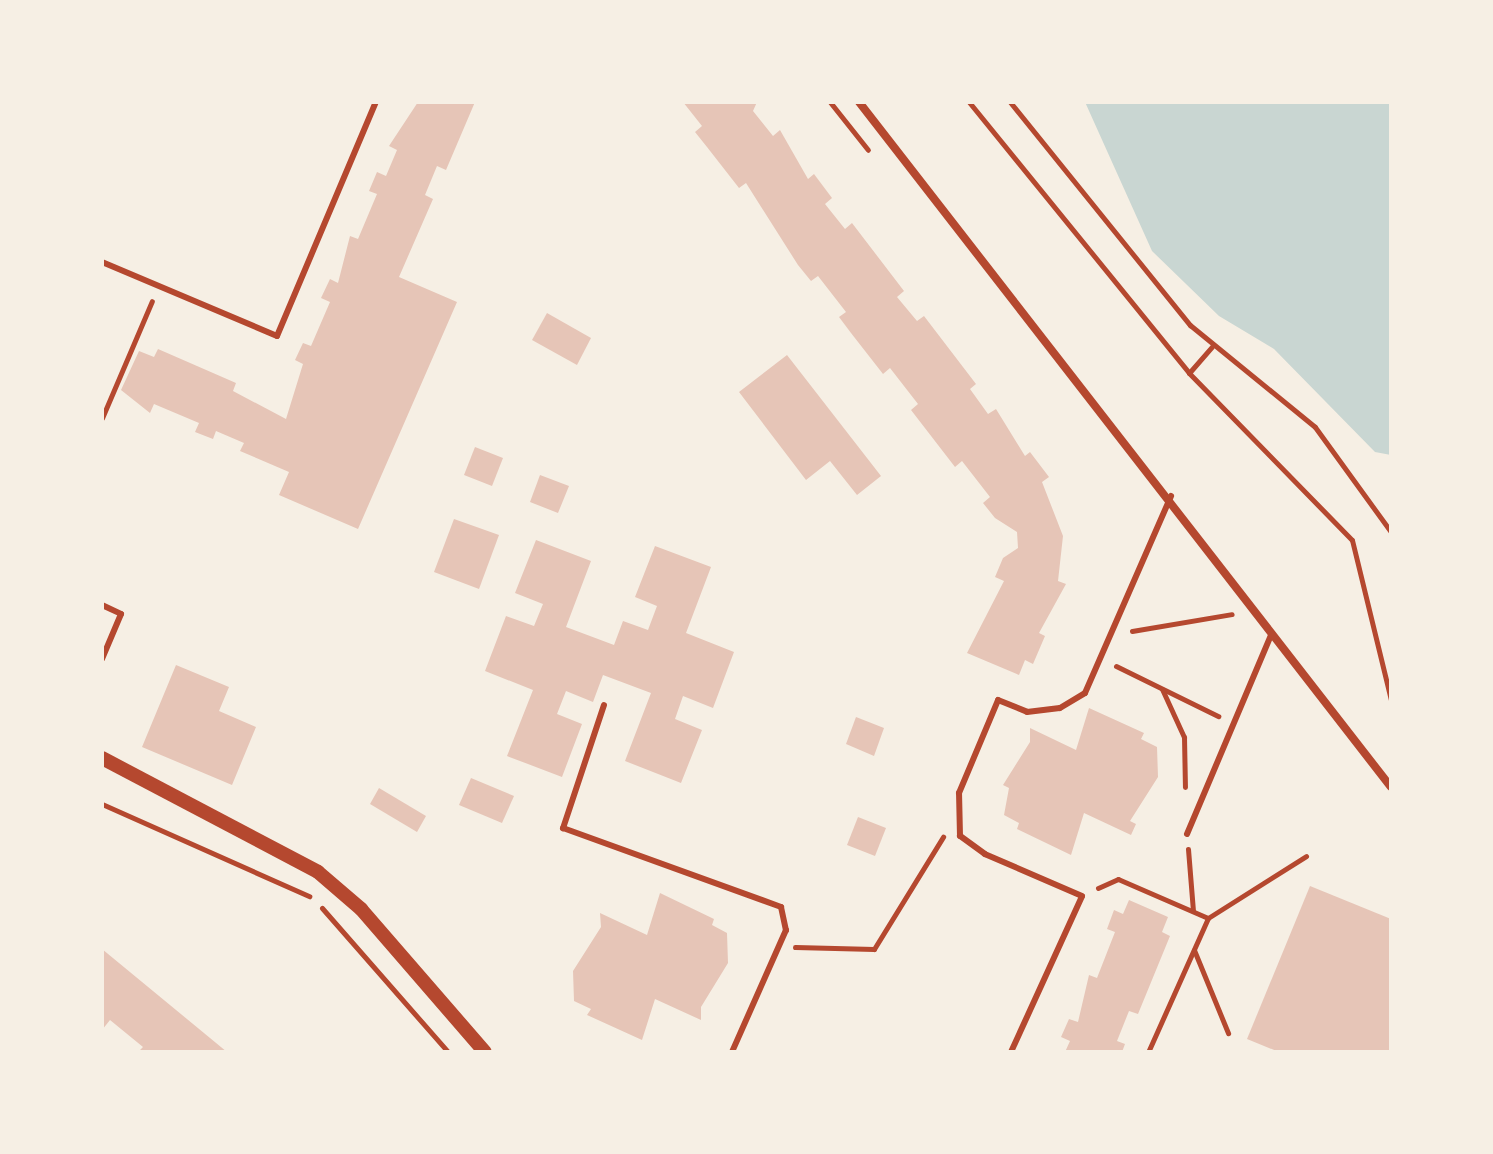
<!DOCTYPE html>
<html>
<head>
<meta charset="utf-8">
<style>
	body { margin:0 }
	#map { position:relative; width:1493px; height:1154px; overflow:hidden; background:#f6efe4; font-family:Arial,sans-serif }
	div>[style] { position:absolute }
	.water>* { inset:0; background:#c9d6d2 }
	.building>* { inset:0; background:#e6c5b7 }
	.path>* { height:5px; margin:-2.5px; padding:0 2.5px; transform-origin:2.5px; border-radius:2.5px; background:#b5482f }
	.service>* { height:6px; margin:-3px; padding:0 3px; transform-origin:3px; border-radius:3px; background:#b5482f }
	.minor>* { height:8px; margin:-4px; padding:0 4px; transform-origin:4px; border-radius:4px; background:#b5482f }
	.tertiary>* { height:14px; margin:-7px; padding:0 7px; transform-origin:7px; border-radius:7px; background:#b5482f }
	span { translate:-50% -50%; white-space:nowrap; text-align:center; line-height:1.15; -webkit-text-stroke:8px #f6efe4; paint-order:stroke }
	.frame { position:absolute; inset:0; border:104px solid #f6efe4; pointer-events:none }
</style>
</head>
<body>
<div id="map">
	<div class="water">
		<div style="clip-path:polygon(1085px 102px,1391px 102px,1391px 455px,1375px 452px,1274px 349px,1219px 316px,1152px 251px)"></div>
	</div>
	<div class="building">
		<div style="clip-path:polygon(418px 102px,475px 102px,446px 170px,437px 166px,425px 195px,433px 199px,399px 277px,457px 302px,358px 529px,279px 495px,289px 472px,240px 451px,244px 443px,216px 431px,213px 439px,195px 432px,199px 423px,154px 404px,150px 413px,121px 390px,139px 351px,154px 357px,158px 349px,236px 383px,233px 391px,286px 419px,303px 364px,295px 360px,303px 343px,311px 346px,330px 302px,321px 298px,330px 279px,338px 283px,350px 236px,358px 239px,377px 194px,369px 191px,377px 172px,386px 176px,397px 150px,389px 146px)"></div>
		<div style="clip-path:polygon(683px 102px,757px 102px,753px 111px,773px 136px,780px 130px,808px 179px,814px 174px,832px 198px,825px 204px,845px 229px,852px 223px,904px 291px,897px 297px,917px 321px,924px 316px,976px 384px,970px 389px,988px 414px,996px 409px,1025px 456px,1030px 452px,1049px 477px,1042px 482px,1063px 536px,1058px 581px,1066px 584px,1039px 633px,1045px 636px,1033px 664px,1025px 660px,1019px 675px,967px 653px,1004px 581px,995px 577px,1003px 558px,1018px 548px,1017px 532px,995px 518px,983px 503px,990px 497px,962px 461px,955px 467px,911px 410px,918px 404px,890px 368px,883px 374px,851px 333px,839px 317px,846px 312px,818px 276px,811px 281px,798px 265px,746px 183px,739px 188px,707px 147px,695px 132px,702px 126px)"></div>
		<div style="clip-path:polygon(547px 313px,591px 338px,577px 365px,532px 340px)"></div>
		<div style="clip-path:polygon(787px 355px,881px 476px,857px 495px,830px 461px,806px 480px,739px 392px)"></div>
		<div style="clip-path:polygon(475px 447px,503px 458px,492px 486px,464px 475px)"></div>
		<div style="clip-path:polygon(540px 475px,569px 486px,558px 513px,530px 502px)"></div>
		<div style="clip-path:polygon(454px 519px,499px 535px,479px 589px,434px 572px)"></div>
		<div style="clip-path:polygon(536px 540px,591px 561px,566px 627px,614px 645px,623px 621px,648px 630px,657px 606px,635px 597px,655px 546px,711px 567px,686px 633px,734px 652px,713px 708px,683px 696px,675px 719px,702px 730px,681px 783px,625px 761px,651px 693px,603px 675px,593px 702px,566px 691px,557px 714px,582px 724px,562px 777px,507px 756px,533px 690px,485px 671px,506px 616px,534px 626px,543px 604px,515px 593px)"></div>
		<div style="clip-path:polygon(176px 665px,229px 687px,219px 711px,256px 727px,232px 785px,142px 747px)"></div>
		<div style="clip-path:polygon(1089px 708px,1144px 733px,1141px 739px,1157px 747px,1158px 777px,1130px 821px,1136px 824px,1131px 835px,1084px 813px,1071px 855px,1017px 829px,1019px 823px,1004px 815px,1009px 788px,1003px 785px,1030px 742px,1030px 728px,1076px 750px)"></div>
		<div style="clip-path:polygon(856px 717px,884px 728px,874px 756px,846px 744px)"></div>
		<div style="clip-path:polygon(471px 778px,514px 796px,502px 823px,459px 805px)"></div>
		<div style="clip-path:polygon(379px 788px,426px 816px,417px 832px,370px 804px)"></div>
		<div style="clip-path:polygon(858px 817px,886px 828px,875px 856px,847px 845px)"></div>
		<div style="clip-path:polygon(1310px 886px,1391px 919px,1391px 1052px,1279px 1052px,1247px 1039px)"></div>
		<div style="clip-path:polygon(660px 893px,714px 919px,712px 925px,727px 933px,728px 963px,701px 1007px,701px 1020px,655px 999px,642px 1040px,587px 1015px,591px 1009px,574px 1001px,573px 971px,601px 927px,600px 913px,647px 935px)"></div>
		<div style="clip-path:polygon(1129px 900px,1168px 917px,1162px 932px,1170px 936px,1138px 1014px,1129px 1011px,1117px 1041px,1125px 1044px,1122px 1052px,1065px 1052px,1070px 1041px,1061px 1037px,1069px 1019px,1078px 1022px,1089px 975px,1097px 978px,1115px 932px,1107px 929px,1114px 910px,1123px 914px)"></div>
		<div style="clip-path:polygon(102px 949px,227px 1052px,138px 1052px,143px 1047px,110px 1020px,102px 1030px)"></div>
	</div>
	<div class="path">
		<div style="left:830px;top:102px;width:61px;rotate:51.6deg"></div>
		<div style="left:969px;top:102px;width:349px;rotate:50.9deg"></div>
		<div style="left:1189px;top:373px;width:233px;rotate:45.7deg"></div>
		<div style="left:1352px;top:540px;width:165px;rotate:76.3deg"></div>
		<div style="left:1010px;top:102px;width:287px;rotate:51.1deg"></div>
		<div style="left:1190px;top:325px;width:161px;rotate:39.2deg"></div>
		<div style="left:1315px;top:427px;width:130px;rotate:54.1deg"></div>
		<div style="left:1189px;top:373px;width:35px;rotate:-49deg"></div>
		<div style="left:102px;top:418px;width:127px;rotate:-66.9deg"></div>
		<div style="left:1132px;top:631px;width:101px;rotate:-9.6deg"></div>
		<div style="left:1116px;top:666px;width:114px;rotate:26.1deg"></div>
		<div style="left:1162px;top:689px;width:53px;rotate:65.4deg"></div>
		<div style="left:1184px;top:737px;width:50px;rotate:88.9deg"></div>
		<div style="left:102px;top:804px;width:227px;rotate:24deg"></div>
		<div style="left:1188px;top:849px;width:62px;rotate:85.4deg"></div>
		<div style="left:1098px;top:888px;width:22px;rotate:-24deg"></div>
		<div style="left:1118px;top:879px;width:98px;rotate:23.4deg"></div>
		<div style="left:1208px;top:918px;width:147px;rotate:114.1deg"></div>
		<div style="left:322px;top:908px;width:191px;rotate:48.8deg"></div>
		<div style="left:1208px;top:918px;width:116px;rotate:-32.3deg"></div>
		<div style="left:795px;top:947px;width:79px;rotate:1.5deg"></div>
		<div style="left:874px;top:949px;width:132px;rotate:-58.4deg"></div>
		<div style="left:1194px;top:950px;width:90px;rotate:67.7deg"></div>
	</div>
	<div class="service">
		<div style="left:102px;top:262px;width:190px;rotate:22.9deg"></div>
		<div style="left:277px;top:336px;width:254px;rotate:-67.1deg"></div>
		<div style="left:102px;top:605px;width:21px;rotate:25deg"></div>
		<div style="left:121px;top:614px;width:49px;rotate:112.9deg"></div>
		<div style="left:604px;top:705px;width:130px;rotate:108.4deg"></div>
		<div style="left:563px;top:828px;width:232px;rotate:19.9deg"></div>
		<div style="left:781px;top:907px;width:24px;rotate:78deg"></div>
		<div style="left:786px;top:930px;width:133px;rotate:113.9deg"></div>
		<div style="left:1187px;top:834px;width:218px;rotate:-67.1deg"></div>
		<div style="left:1011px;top:1052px;width:171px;rotate:-65.5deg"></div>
		<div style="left:1082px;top:896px;width:106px;rotate:-156.6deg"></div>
		<div style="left:985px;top:854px;width:31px;rotate:-144deg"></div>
		<div style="left:960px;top:836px;width:43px;rotate:-91.3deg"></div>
		<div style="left:959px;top:793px;width:101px;rotate:-67.2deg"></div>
		<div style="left:998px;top:700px;width:31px;rotate:22deg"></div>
		<div style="left:1027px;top:712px;width:33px;rotate:-7deg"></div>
		<div style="left:1060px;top:708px;width:29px;rotate:-31deg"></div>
		<div style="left:1085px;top:693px;width:215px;rotate:-66.4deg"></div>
	</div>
	<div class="minor">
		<div style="left:859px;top:102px;width:867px;rotate:52.17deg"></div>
	</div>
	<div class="tertiary">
		<div style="left:102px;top:758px;width:244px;rotate:27.8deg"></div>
		<div style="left:318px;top:872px;width:57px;rotate:40.7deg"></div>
		<div style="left:361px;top:909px;width:189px;rotate:49.1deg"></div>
	</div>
	<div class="frame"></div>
</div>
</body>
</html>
